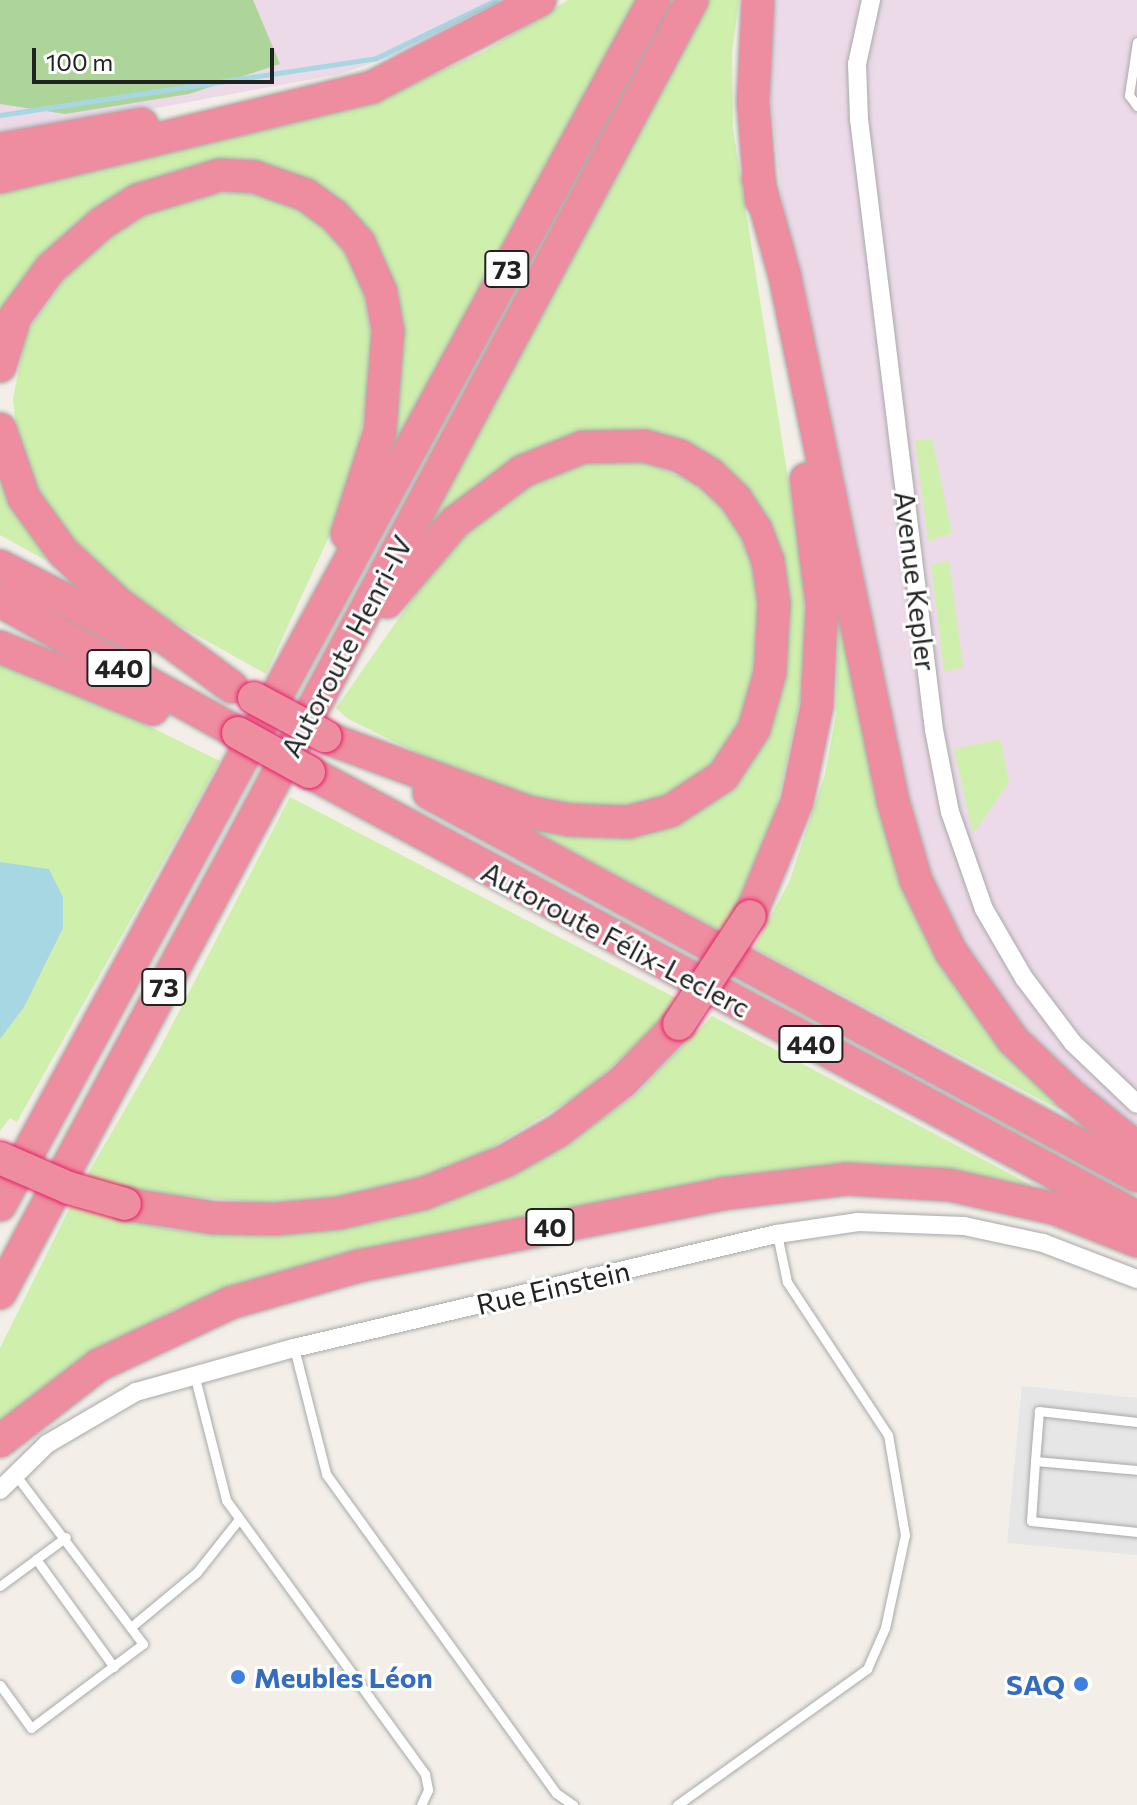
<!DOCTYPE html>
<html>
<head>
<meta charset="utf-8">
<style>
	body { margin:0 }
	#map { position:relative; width:1137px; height:1805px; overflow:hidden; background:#f3efe8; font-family:Commissioner,sans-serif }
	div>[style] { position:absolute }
	.industrial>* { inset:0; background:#ecdae9 }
	.grass>* { inset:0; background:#cfefac }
	.forest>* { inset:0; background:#add59a }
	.parking>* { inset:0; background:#e6e6e6 }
	.water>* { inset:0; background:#a6d7e3 }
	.stream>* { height:5px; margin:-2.5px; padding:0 2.5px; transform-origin:2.5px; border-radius:2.5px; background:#a6d7e3 }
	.roads { filter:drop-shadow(0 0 2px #a9a9a9) drop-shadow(0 0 2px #a9a9a9) }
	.lane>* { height:9px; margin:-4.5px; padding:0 4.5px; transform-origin:4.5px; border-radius:4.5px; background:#fff }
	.street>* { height:18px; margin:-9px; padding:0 9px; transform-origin:9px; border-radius:9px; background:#fff }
	.highway>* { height:32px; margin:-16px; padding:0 16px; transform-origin:16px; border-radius:16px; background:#ee8ca0 }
	.bridges { filter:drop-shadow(0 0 2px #e91d68) drop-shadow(0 0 2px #e91d68) }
	.highway-bridge>* { height:32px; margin:-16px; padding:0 16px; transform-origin:16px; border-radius:16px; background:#ee8ca0 }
	.dots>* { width:22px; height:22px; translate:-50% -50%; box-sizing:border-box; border:4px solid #fff; border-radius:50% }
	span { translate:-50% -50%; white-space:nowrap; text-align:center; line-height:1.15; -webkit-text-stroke:6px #fff; paint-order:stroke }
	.shield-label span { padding:2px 6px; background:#fff; border:2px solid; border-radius:6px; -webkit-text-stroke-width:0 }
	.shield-label { font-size:26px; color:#222; font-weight:700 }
	.street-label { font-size:28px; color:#222 }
	.shop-label { font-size:28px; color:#366cbe; font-weight:700 }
	.left { translate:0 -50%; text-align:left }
	.right { translate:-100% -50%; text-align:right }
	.scale { position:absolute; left:32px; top:48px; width:242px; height:36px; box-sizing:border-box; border:4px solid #222; border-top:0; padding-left:10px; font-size:24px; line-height:28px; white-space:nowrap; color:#222; -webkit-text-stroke:6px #fff; paint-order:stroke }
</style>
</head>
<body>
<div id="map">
	<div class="industrial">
		<div style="clip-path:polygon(0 0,505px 0,409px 50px,340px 74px,0 137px)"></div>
		<div style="clip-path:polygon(773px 0,1137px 0,1137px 1132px,1036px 1044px,969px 955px,920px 846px,885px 704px,782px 201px,767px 63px)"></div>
	</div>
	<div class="grass">
		<div style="clip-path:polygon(568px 0,643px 0,382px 484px,389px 437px,356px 219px,201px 165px,173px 172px,114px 198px,0 329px,0 193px,296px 122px,395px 92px,485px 51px)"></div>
		<div style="clip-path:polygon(707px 0,739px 0,732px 53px,733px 129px,803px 573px,805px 633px,801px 695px,772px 827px,728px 924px,717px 929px,505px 816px,635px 830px,758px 744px,763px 522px,610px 433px,429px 534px,423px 530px)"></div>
		<div style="clip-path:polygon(240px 192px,293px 203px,319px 222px,344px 250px,361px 278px,374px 354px,358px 450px,337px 519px,266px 674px,166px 618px,109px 576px,66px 534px,34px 483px,17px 437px,13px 399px,26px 333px,70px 272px,117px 232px,158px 208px,198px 195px)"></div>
		<div style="clip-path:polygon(932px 439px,952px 533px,928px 541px,915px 440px)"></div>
		<div style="clip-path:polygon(646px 462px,704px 487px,728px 510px,758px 577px,762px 618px,752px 694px,727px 749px,704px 775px,645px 805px,612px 809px,540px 800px,450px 769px,348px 719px,336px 708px,441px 558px,491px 511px,533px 483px,580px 463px)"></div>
		<div style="clip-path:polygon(0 467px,50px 554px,45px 560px,0 535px)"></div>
		<div style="clip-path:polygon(949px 561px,963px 667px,944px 672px,931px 564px)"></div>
		<div style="clip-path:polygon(839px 606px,889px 836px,1064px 1101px,1058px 1109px,754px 948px,790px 880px,825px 774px,836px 715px)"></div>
		<div style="clip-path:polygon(0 663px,63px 684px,220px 761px,17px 1122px,10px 1118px,0 1131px)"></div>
		<div style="clip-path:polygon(1000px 739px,1009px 782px,973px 834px,954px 749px)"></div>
		<div style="clip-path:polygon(290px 797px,676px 998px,658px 1024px,585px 1091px,472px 1159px,409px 1181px,341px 1197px,265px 1203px,148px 1193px,86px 1177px,158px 1052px)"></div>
		<div style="clip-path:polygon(712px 1016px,1031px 1185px,1028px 1191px,936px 1172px,322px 1265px,178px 1308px,95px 1352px,0 1426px,0 1348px,72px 1203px,169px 1229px,226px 1234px,299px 1233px,375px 1222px,442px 1204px,559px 1148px,633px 1097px)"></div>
	</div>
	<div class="forest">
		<div style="clip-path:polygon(0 0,253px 0,280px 64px,189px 94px,65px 114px,0 104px)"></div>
	</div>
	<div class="parking">
		<div style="clip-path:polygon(1022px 1386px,1137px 1398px,1137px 1555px,1007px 1543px)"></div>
	</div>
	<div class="water">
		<div style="clip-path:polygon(0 862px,49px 869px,63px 897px,63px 928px,24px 1007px,0 1039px)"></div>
	</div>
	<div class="stream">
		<div style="left:0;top:115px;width:380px;rotate:-8.6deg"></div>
		<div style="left:376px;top:58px;width:133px;rotate:-25.8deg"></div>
	</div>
	<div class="roads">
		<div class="lane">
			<div style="left:1137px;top:42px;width:54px;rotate:98.6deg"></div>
			<div style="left:1129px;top:95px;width:14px;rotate:54deg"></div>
			<div style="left:294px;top:1348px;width:130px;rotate:75.7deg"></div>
			<div style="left:326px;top:1474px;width:393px;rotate:54.2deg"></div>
			<div style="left:556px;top:1793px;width:21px;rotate:35deg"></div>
			<div style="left:194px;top:1374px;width:130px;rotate:75.7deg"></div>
			<div style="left:226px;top:1500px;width:339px;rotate:54deg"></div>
			<div style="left:425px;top:1774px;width:16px;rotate:79deg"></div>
			<div style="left:428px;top:1790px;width:17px;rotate:115deg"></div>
			<div style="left:1137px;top:1422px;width:99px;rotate:-173.6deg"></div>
			<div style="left:1039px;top:1411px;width:50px;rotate:94.6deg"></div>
			<div style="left:1035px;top:1461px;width:102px;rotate:5deg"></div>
			<div style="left:1035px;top:1461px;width:60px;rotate:93.8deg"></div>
			<div style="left:1031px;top:1521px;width:107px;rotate:5.9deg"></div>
			<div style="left:36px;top:1559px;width:133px;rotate:54.2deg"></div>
			<div style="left:0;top:1586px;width:82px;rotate:-36.6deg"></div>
			<div style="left:131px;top:1627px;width:86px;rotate:-39.8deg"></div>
			<div style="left:197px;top:1572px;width:68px;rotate:-51.6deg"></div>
			<div style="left:0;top:1685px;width:53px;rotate:54.2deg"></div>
			<div style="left:31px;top:1728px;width:140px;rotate:-36.9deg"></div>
			<div style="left:143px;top:1644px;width:213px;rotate:-127deg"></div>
			<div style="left:677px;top:1805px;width:234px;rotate:-35.6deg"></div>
			<div style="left:867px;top:1669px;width:45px;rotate:-66.3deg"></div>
			<div style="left:885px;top:1628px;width:95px;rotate:-77.9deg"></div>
			<div style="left:905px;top:1535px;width:101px;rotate:-99.6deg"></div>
			<div style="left:888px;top:1435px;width:183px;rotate:-123.4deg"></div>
			<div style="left:787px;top:1282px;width:49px;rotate:-101.8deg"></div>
		</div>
		<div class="street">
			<div style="left:871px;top:0;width:66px;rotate:102.3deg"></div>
			<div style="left:857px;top:64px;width:55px;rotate:87.9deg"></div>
			<div style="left:859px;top:119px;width:616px;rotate:83deg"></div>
			<div style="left:934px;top:730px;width:84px;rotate:79deg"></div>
			<div style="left:950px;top:812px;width:103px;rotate:70.7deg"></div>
			<div style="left:984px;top:909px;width:80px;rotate:59.9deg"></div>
			<div style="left:1024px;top:978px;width:81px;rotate:53deg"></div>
			<div style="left:1073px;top:1043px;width:88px;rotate:43.6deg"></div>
			<div style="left:0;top:1490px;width:66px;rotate:-44.4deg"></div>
			<div style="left:47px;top:1444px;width:103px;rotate:-30.3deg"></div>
			<div style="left:136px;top:1392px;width:164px;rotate:-15.6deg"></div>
			<div style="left:294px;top:1348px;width:496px;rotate:-13.3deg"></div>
			<div style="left:777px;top:1234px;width:82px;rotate:-8.4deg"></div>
			<div style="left:858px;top:1222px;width:106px;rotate:2.2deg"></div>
			<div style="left:964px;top:1226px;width:81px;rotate:12.1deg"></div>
			<div style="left:1043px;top:1243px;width:101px;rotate:21deg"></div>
		</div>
		<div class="highway">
			<div style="left:758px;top:0;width:101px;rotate:92.8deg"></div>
			<div style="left:753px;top:101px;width:99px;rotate:85.4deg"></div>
			<div style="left:0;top:149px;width:144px;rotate:-10deg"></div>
			<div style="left:0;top:177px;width:383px;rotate:-13.6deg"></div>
			<div style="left:372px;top:87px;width:189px;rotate:-27.4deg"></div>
			<div style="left:758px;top:179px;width:102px;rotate:74.6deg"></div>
			<div style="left:785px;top:277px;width:535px;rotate:78.35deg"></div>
			<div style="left:893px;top:801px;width:82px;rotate:73.8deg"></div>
			<div style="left:916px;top:880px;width:80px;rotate:64.1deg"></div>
			<div style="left:951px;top:952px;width:108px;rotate:54.8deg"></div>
			<div style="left:1013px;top:1040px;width:80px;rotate:43.5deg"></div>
			<div style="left:1071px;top:1095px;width:85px;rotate:38.8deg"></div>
			<div style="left:0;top:366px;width:51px;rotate:-73deg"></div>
			<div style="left:15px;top:317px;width:61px;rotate:-53.7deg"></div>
			<div style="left:51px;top:268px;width:68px;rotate:-41.4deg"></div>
			<div style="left:102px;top:223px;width:43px;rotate:-32.6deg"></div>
			<div style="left:138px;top:200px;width:86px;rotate:-17deg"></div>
			<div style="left:220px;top:175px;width:35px;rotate:3deg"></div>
			<div style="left:255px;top:177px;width:54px;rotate:19.4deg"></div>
			<div style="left:306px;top:195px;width:34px;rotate:36deg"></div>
			<div style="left:334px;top:215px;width:38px;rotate:48deg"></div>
			<div style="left:359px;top:243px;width:54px;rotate:65.8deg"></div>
			<div style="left:381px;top:292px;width:40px;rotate:80deg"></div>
			<div style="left:388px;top:331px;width:100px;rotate:94.6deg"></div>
			<div style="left:380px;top:431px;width:108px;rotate:107.8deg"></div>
			<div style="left:0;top:429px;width:73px;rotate:70.8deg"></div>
			<div style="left:24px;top:498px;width:67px;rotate:54.2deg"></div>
			<div style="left:63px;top:552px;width:76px;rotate:42.9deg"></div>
			<div style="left:119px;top:604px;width:140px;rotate:36.3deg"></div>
			<div style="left:0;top:566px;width:159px;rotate:27.4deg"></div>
			<div style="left:0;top:601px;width:272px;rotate:29deg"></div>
			<div style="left:0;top:647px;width:165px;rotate:22.1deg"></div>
			<div style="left:335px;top:741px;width:206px;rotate:20.2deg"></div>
			<div style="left:528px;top:812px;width:43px;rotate:10.8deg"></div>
			<div style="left:570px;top:820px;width:58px;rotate:2deg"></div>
			<div style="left:628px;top:822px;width:43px;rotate:-14.7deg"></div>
			<div style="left:670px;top:811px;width:64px;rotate:-33.4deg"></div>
			<div style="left:723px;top:776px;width:56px;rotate:-56.6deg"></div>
			<div style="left:754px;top:729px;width:58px;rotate:-74.1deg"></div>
			<div style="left:770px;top:673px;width:70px;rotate:-86.7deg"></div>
			<div style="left:774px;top:603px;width:42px;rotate:-98.1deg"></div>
			<div style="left:768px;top:561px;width:33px;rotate:-111deg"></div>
			<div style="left:756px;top:530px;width:37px;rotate:-123deg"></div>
			<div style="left:736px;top:499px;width:36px;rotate:-136deg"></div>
			<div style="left:710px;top:474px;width:35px;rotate:-149deg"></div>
			<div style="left:680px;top:456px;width:36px;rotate:-164deg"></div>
			<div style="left:645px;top:446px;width:62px;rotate:179.1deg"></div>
			<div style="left:583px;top:447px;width:65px;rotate:158.2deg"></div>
			<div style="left:523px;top:471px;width:85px;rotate:143.1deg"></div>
			<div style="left:455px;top:522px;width:105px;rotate:130.4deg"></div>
			<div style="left:309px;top:772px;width:940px;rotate:28.26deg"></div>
			<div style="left:429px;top:793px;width:805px;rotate:28.41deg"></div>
			<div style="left:750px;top:916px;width:123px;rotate:-67.6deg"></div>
			<div style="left:797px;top:802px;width:99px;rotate:-78.3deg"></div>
			<div style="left:817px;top:705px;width:100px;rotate:-87.1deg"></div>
			<div style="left:822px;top:605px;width:127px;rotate:-97.2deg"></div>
			<div style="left:125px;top:1204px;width:90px;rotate:8.9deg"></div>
			<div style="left:214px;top:1218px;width:62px;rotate:0.9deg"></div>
			<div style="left:276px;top:1219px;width:63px;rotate:-5.4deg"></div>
			<div style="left:339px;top:1213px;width:88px;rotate:-13.1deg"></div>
			<div style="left:425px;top:1193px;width:86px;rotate:-21.8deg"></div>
			<div style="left:505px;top:1161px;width:61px;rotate:-29.5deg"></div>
			<div style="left:558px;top:1131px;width:81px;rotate:-37.4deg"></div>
			<div style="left:622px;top:1082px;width:81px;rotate:-45.5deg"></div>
			<div style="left:0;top:1205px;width:1371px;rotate:-61.51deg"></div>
			<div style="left:0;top:1293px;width:1467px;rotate:-61.84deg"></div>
			<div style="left:0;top:1441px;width:125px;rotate:-37.5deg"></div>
			<div style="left:99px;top:1365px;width:145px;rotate:-25.3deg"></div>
			<div style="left:230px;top:1303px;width:134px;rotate:-16deg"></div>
			<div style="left:359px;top:1266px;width:369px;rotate:-11.2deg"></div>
			<div style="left:721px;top:1194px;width:126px;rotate:-6.8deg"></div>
			<div style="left:846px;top:1179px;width:103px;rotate:3.3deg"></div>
			<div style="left:949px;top:1185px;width:110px;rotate:12.6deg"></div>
			<div style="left:1056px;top:1209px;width:87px;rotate:21.6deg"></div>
		</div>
	</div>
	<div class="bridges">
		<div class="highway-bridge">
			<div style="left:254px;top:698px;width:81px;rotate:28.2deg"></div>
			<div style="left:238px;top:733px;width:81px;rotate:28.8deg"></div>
			<div style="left:679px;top:1024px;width:129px;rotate:-56.7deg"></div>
			<div style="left:0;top:1158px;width:75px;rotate:23.5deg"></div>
			<div style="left:69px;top:1188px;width:58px;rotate:15.9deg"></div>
		</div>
	</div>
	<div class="dots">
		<div style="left:238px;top:1677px;background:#3f7fe0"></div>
		<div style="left:1081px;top:1684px;background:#3f7fe0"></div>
	</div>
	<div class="shield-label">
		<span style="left:507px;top:269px">73</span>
		<span style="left:119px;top:668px">440</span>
		<span style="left:164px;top:987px">73</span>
		<span style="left:811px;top:1044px">440</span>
		<span style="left:550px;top:1227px">40</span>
	</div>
	<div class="street-label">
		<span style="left:916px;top:581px;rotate:83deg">Avenue Kepler</span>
		<span style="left:346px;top:646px;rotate:-62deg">Autoroute Henri-IV</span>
		<span style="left:616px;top:939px;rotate:28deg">Autoroute Félix-Leclerc</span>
		<span style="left:553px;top:1287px;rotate:-13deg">Rue Einstein</span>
	</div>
	<div class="shop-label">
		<span class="left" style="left:254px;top:1677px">Meubles Léon</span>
		<span class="right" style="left:1065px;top:1684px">SAQ</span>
	</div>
	<div class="scale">100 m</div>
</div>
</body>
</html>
